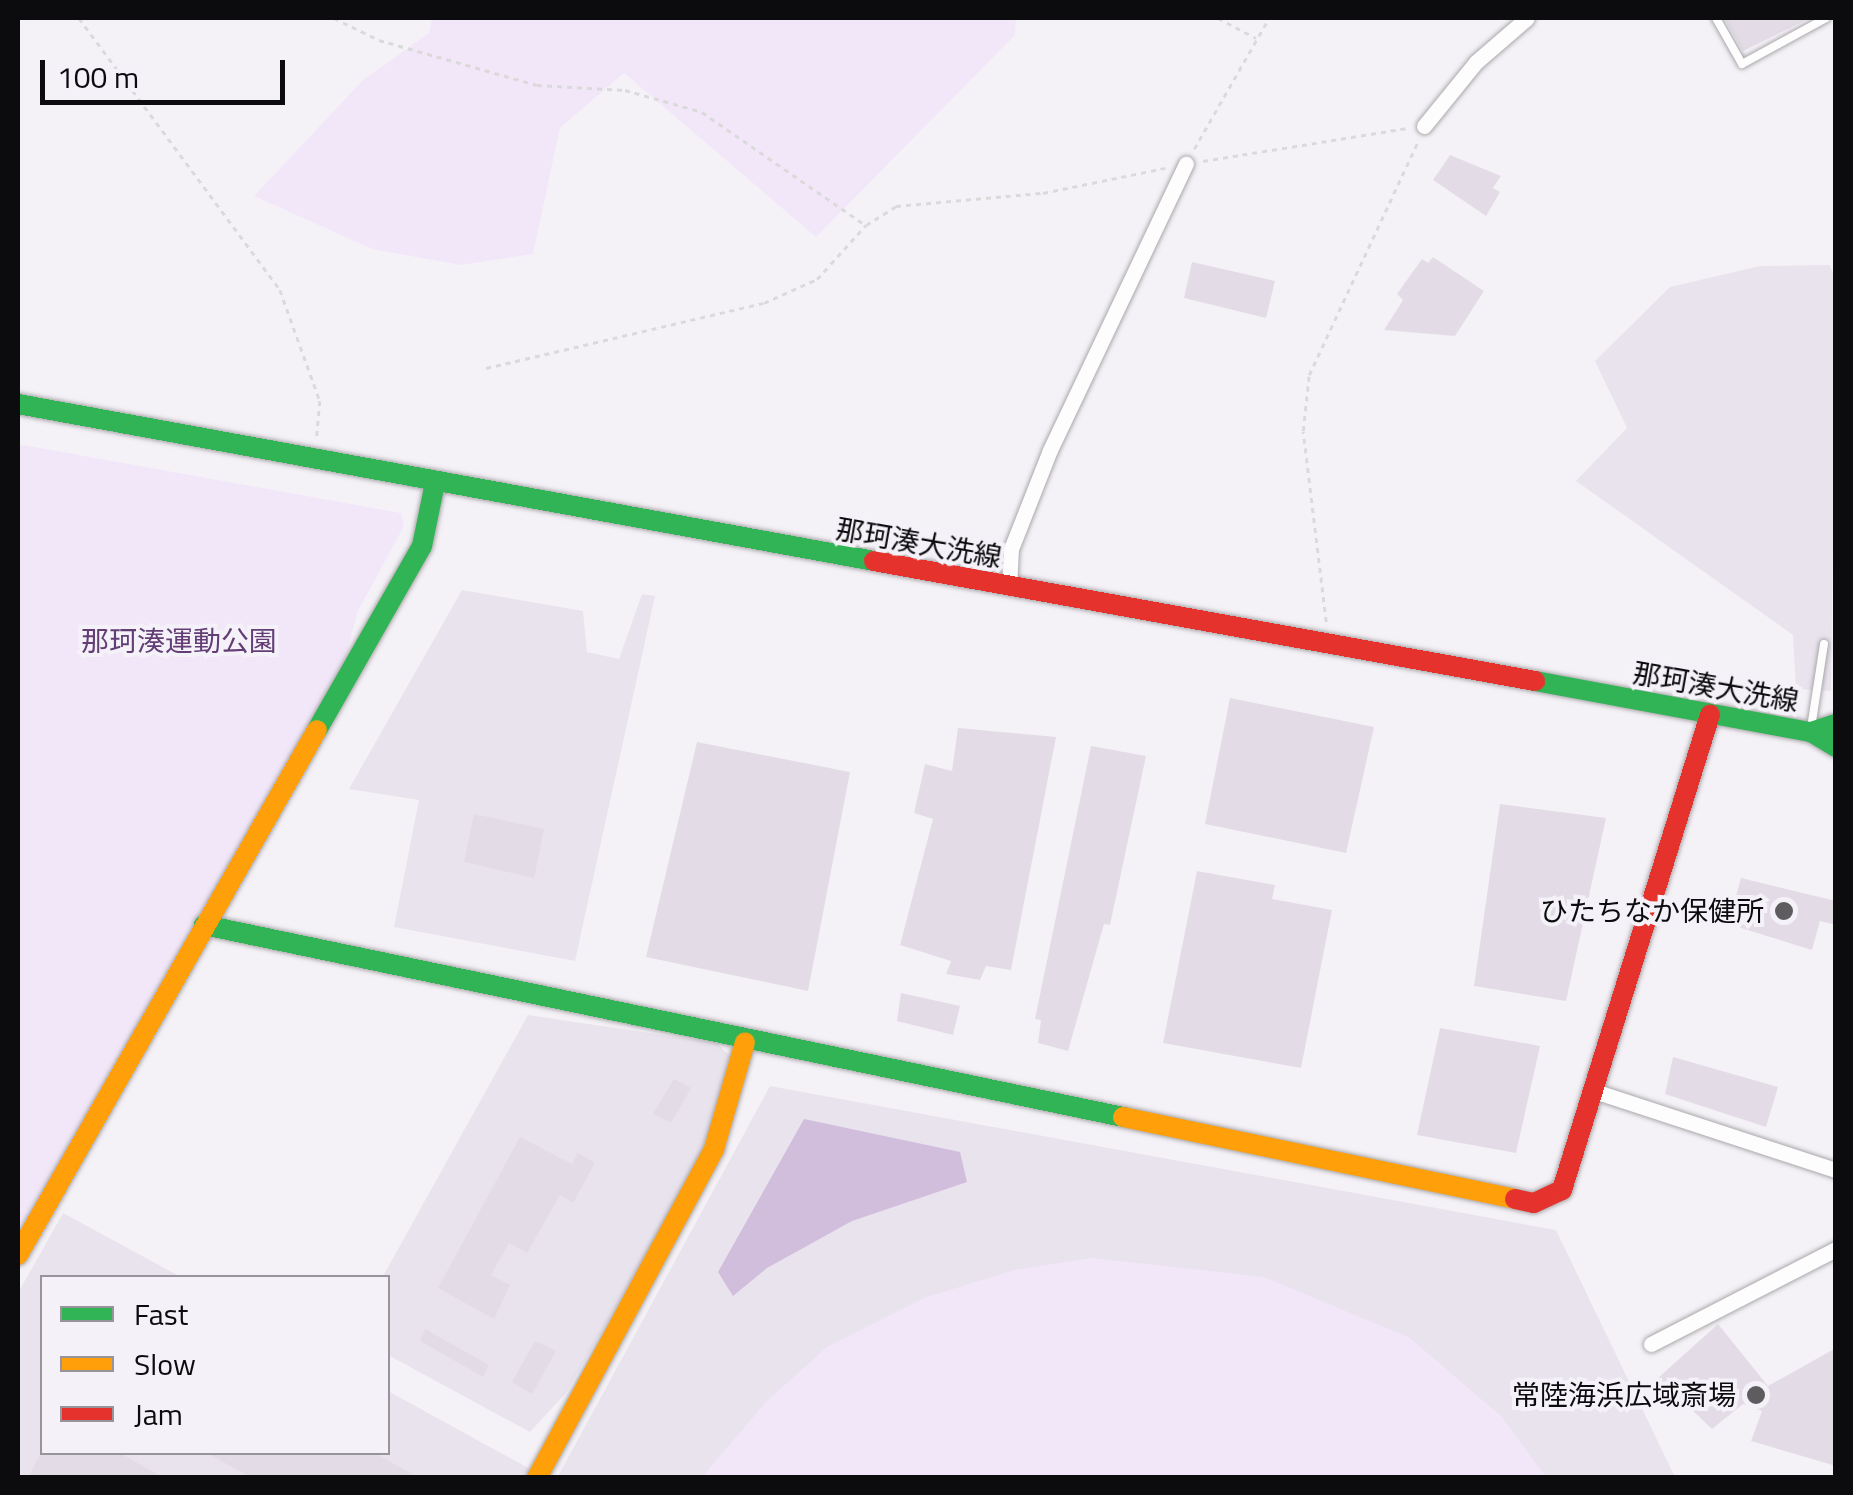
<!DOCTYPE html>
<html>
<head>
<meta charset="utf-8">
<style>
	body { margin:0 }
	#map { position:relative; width:1853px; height:1495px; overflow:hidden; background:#f5f2f7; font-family:"Titillium Web","Noto Sans JP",sans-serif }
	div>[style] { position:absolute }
	.built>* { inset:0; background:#e9e3ed }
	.green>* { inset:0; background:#f2e7f9 }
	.water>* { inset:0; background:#d1bedd }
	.building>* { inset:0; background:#e3dce7 }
	.path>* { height:2.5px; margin-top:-1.25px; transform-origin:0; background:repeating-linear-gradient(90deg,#dbdadb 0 5px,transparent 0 10px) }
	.roads { filter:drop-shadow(0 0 2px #aaa8ab) drop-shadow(0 0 2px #aaa8ab) }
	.lane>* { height:8px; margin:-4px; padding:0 4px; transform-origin:4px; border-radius:4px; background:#fefdfe }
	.street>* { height:15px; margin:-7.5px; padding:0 7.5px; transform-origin:7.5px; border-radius:7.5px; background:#fefdfe }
	.fast>* { height:20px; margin:-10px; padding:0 10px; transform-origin:10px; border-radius:10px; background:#30b455 }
	.slow>* { height:20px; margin:-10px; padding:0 10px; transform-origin:10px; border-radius:10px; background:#ff9f0a }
	.jam>* { height:20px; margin:-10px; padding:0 10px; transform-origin:10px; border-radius:10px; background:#e5322d }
	.dots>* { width:28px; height:28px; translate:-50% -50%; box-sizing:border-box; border:5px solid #f5f1f8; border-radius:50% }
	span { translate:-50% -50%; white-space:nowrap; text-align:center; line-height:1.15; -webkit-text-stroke:8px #f5f1f8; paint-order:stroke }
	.street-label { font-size:28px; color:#0c0b0d }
	.park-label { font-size:28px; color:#623e75 }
	.poi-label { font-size:28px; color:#0c0b0d }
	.right { translate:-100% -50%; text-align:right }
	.frame { position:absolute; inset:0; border:20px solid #0c0b0d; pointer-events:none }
	.legend { position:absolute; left:40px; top:1275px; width:350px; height:180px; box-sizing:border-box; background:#f5f1f8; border:2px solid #98959a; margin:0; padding:12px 18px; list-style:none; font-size:30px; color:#0c0b0d }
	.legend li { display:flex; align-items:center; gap:20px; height:50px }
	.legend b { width:50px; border:2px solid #98959a }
	.scale { position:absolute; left:40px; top:60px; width:245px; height:45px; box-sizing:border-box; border:5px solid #0c0b0d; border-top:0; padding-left:12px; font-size:30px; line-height:35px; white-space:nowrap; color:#0c0b0d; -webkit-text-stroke:8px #f5f1f8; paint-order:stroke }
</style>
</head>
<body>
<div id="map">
	<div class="built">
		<div style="clip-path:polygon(1830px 265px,1836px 283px,1831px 691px,1796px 689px,1793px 635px,1576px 481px,1627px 428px,1595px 361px,1670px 287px,1760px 266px)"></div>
		<div style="clip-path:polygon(462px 590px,583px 611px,587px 652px,619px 659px,642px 594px,655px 596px,575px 961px,394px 927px,419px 800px,349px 789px)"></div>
		<div style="clip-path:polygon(528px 1015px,717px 1043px,739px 1066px,707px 1149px,566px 1393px,530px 1432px,388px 1355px,388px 1278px,382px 1278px)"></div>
		<div style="clip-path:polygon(770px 1086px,1556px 1230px,1675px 1477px,557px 1478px)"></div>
		<div style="clip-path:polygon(63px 1213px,181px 1277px,42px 1278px,42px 1452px,388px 1452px,388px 1391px,532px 1470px,527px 1478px,18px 1478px,18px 1293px)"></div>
	</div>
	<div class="green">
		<div style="clip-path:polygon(432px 18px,1016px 18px,1015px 35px,816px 237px,624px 73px,560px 128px,533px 254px,461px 265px,372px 249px,254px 196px,363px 80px,429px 33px)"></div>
		<div style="clip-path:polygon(18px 444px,401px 513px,404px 526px,358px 611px,336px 692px,18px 1255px)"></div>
		<div style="clip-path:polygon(1092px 1258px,1264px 1277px,1410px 1338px,1501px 1416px,1546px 1477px,702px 1477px,767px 1401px,827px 1347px,924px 1298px,1015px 1270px)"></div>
	</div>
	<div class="water">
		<div style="clip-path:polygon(804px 1119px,960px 1152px,967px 1182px,852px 1221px,767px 1268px,733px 1296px,718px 1272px)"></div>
	</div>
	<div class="building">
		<div style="clip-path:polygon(1724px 18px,1810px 18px,1743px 51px)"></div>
		<div style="clip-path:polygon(1450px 155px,1501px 176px,1493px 188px,1500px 192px,1486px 216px,1433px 180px)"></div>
		<div style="clip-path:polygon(1433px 257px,1484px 291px,1455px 336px,1384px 330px,1403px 300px,1397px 294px,1422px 259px,1428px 263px)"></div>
		<div style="clip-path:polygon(1192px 262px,1275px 281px,1266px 318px,1184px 298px)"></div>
		<div style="clip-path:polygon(1230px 698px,1374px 727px,1346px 853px,1205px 824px)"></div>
		<div style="clip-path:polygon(958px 728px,1056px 737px,1011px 970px,986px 966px,980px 980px,946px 974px,951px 961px,900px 945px,933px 819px,914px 813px,925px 764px,952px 771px)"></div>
		<div style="clip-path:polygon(697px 742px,850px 772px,808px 991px,646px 957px)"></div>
		<div style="clip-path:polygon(1091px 746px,1146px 756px,1110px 925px,1104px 924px,1068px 1051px,1038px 1043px,1041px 1020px,1035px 1019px)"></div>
		<div style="clip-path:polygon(1500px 804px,1606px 818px,1566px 1001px,1474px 986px)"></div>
		<div style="clip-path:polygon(474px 814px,544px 829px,534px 878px,464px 862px)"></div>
		<div style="clip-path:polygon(1197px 871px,1275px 885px,1272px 899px,1332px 910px,1301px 1068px,1163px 1043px)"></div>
		<div style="clip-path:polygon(1741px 878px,1836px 901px,1836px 925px,1820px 921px,1812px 950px,1728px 924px)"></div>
		<div style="clip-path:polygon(901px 993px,960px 1006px,953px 1035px,897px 1021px)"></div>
		<div style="clip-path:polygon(1440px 1028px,1540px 1046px,1516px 1153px,1417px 1135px)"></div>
		<div style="clip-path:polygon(1673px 1057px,1778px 1087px,1766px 1127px,1665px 1094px)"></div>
		<div style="clip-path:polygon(674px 1079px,691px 1088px,671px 1123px,653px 1114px)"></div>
		<div style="clip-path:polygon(520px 1137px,572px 1164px,578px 1153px,595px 1163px,573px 1203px,560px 1195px,527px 1253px,509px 1243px,491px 1275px,510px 1285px,494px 1319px,438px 1288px)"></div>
		<div style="clip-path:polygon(1718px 1324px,1768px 1386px,1836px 1348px,1836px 1466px,1751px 1441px,1762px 1411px,1743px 1404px,1712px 1429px,1658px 1378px)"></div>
		<div style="clip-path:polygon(425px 1329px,489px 1365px,483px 1377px,420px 1341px)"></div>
		<div style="clip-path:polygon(535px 1341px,556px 1351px,532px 1394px,512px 1382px)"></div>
		<div style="clip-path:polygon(41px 1452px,118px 1452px,164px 1478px,28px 1478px)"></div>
		<div style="clip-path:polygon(205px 1452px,373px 1452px,419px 1478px,252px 1478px)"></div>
	</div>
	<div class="path">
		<div style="left:79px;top:18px;width:338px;rotate:53.5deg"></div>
		<div style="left:280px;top:290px;width:118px;rotate:70.2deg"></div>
		<div style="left:320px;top:401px;width:38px;rotate:95deg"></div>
		<div style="left:334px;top:18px;width:50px;rotate:26.1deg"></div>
		<div style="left:379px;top:40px;width:164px;rotate:15.9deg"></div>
		<div style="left:537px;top:85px;width:88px;rotate:3.3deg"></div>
		<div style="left:625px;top:90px;width:80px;rotate:15.9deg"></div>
		<div style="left:702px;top:112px;width:197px;rotate:34.7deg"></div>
		<div style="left:1218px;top:18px;width:43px;rotate:27.8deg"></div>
		<div style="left:1194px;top:149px;width:151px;rotate:-60.2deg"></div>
		<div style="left:1203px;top:161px;width:207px;rotate:-9.2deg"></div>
		<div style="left:486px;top:368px;width:285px;rotate:-13.2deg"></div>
		<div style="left:764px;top:303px;width:58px;rotate:-24.4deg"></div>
		<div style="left:817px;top:279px;width:73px;rotate:-47.8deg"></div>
		<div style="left:866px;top:225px;width:36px;rotate:-32deg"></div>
		<div style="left:896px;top:206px;width:148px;rotate:-5.1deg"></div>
		<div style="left:1043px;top:193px;width:125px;rotate:-11.6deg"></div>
		<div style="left:1326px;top:622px;width:192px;rotate:-96.9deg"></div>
		<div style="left:1303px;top:431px;width:56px;rotate:-83.9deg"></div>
		<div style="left:1309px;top:375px;width:258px;rotate:-65deg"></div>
	</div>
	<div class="roads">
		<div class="lane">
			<div style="left:1716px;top:18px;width:53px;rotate:60.5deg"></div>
			<div style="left:1742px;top:64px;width:96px;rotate:-28.7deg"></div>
			<div style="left:1811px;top:728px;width:85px;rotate:-81.2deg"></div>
		</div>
		<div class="street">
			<div style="left:1424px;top:126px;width:82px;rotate:-50.9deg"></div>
			<div style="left:1476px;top:62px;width:67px;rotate:-40.8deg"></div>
			<div style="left:1009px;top:587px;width:38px;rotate:-87deg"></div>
			<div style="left:1011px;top:549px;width:106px;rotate:-68.5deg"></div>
			<div style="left:1050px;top:450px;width:317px;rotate:-64.6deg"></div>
			<div style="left:1594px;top:1091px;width:255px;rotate:18.1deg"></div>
			<div style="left:1651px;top:1344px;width:208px;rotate:-27.2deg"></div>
		</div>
		<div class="fast">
			<div style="left:18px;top:404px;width:870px;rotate:10.39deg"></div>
			<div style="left:1535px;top:681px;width:281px;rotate:10.5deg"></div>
			<div style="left:1811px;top:732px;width:29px;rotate:31deg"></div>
			<div style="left:317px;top:730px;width:212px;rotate:-60.3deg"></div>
			<div style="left:422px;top:546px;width:64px;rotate:-78.3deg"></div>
			<div style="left:1811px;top:732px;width:26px;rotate:-18deg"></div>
			<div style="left:204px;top:925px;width:939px;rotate:11.8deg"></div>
		</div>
		<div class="slow">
			<div style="left:1123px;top:1117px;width:400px;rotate:11.8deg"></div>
			<div style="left:18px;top:1255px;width:604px;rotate:-60.34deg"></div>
			<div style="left:537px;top:1478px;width:374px;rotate:-61.7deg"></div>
			<div style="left:714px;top:1149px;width:111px;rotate:-73.8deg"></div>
		</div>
		<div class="jam">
			<div style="left:874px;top:561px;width:672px;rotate:10.29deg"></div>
			<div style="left:1515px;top:1199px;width:19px;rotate:12deg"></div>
			<div style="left:1534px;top:1203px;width:31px;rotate:-25deg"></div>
			<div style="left:1562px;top:1190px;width:498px;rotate:-72.7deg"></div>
		</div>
	</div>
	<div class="dots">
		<div style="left:1784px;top:911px;background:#5e5c5f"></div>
		<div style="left:1756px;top:1395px;background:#5e5c5f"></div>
	</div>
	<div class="street-label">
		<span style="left:919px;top:543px;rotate:10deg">那珂湊大洗線</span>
		<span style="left:1716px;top:687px;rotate:10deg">那珂湊大洗線</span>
	</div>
	<div class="park-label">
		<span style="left:179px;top:641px">那珂湊運動公園</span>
	</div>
	<div class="poi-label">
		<span class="right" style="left:1764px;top:911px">ひたちなか保健所</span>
		<span class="right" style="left:1736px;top:1395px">常陸海浜広域斎場</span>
	</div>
	<div class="frame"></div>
	<ul class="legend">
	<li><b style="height:12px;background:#30b455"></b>Fast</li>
	<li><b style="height:12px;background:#ff9f0a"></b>Slow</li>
	<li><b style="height:12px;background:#e5322d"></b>Jam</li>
	</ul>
	<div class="scale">100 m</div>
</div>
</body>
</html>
